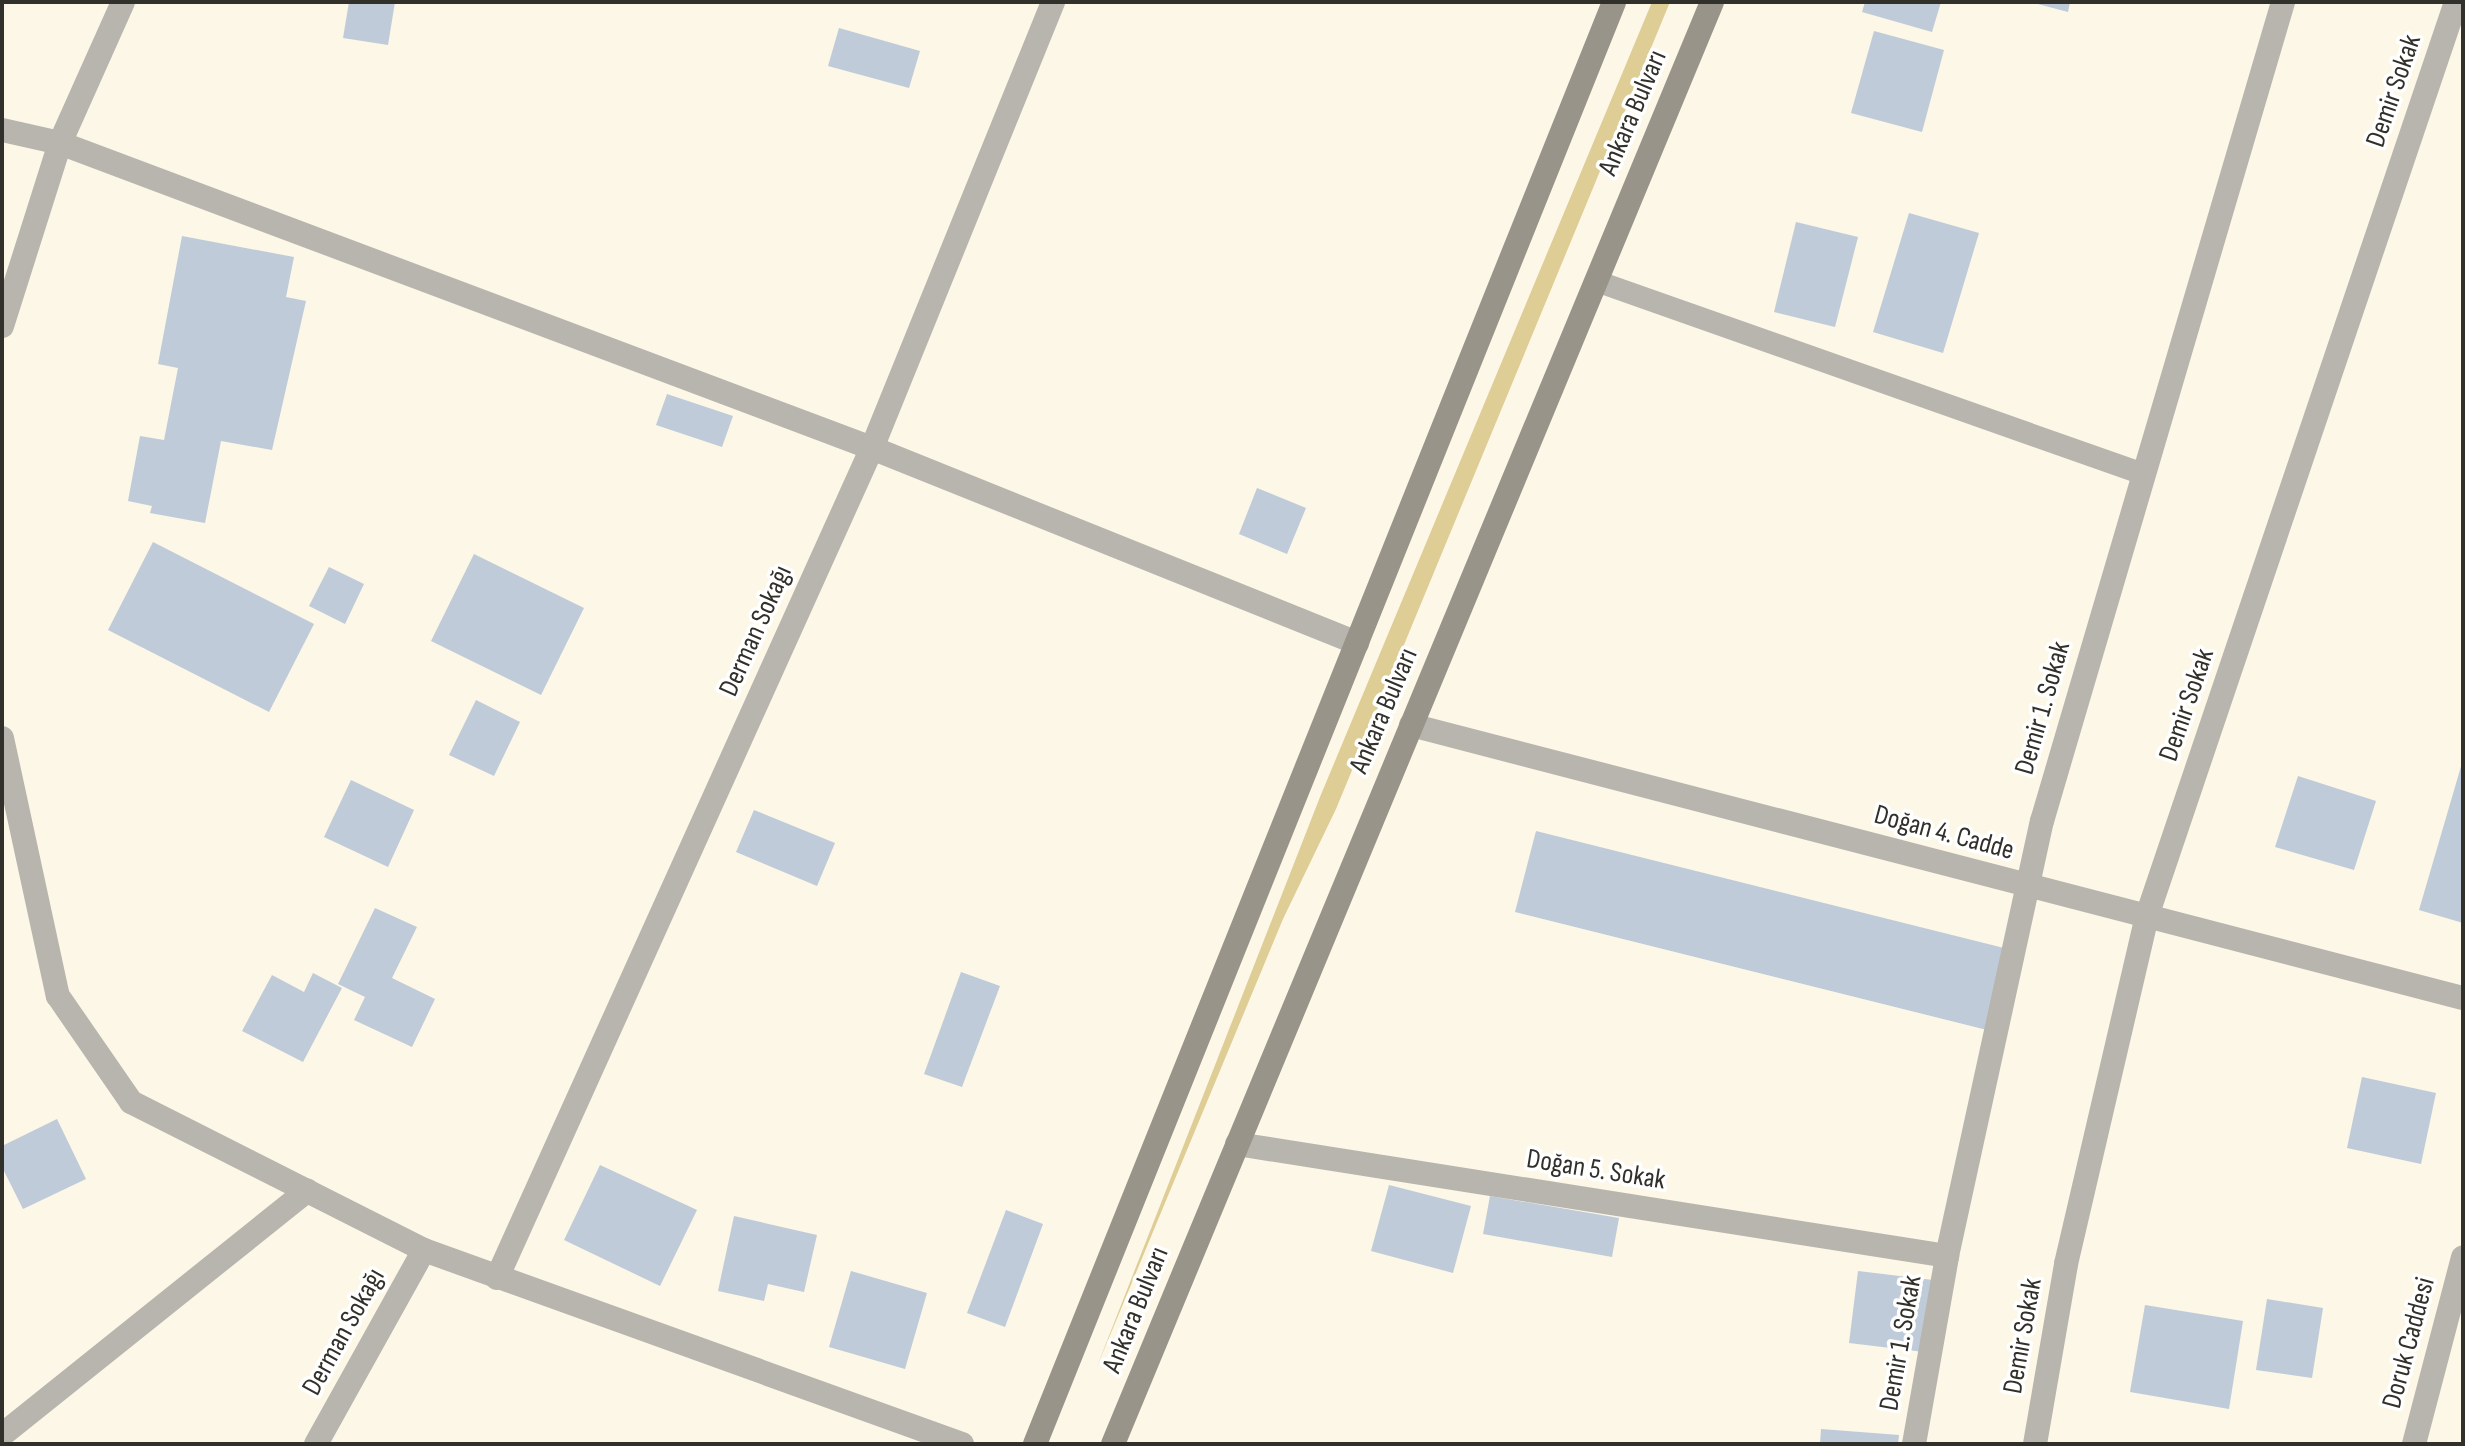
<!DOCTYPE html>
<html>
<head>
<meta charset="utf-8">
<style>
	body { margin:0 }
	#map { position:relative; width:2465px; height:1446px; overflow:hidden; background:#fcf7e6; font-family:"Sofia Sans Condensed",sans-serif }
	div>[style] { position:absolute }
	.green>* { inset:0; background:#dfcd96 }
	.building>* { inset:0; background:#bfcbd8 }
	.service>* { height:22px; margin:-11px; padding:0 11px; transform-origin:11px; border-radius:11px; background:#b7b5ae }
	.minor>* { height:24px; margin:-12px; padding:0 12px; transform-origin:12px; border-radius:12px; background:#b7b5ae }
	.tertiary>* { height:24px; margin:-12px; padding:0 12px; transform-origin:12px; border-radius:12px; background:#b7b5ae }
	.secondary>* { height:24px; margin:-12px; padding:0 12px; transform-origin:12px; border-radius:12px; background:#98948a }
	span { translate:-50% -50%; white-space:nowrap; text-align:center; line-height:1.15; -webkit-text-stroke:7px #fff; paint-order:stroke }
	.street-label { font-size:28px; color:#32302a }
	.frame { position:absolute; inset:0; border:4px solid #32302a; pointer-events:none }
</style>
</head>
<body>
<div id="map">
	<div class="green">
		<div style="clip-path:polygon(1652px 2px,1670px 2px,1336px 809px,1283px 919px,1096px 1369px,1320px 797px)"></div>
	</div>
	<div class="building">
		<div style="clip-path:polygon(349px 2px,395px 2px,388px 45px,343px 38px)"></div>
		<div style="clip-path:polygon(1865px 2px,1941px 2px,1932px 32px,1862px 12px)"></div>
		<div style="clip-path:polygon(2030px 2px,2070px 2px,2068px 12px)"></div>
		<div style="clip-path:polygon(839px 28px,920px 51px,909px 88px,828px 66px)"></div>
		<div style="clip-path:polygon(1874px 31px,1944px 50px,1922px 132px,1851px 113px)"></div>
		<div style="clip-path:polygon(1909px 213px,1979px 233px,1943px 353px,1873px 332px)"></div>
		<div style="clip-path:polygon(1796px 222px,1858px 237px,1835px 327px,1774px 312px)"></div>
		<div style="clip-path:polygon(182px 236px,294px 257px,286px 297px,306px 301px,272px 450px,221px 441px,205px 523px,150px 513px,152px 506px,128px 501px,140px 436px,164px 440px,178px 368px,158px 364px)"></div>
		<div style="clip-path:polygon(667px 394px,733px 416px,722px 447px,656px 425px)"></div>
		<div style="clip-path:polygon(1257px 488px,1306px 508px,1287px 554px,1239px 534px)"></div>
		<div style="clip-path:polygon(153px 542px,314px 624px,269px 712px,108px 630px)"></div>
		<div style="clip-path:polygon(474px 554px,584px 608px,541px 695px,431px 641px)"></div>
		<div style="clip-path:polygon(329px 567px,364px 584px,345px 624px,309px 606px)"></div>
		<div style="clip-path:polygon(476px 700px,520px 722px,494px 776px,449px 755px)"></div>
		<div style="clip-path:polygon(2462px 763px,2463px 763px,2463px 923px,2419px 910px)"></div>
		<div style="clip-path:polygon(2298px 776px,2376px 801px,2354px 870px,2275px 847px)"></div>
		<div style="clip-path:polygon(351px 780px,414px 810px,388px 867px,324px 837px)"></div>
		<div style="clip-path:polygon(754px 810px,835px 843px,817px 886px,736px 852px)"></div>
		<div style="clip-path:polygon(1536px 831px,2008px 949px,1987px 1030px,1515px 912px)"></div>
		<div style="clip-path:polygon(375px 908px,417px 927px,392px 978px,435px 999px,412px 1047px,354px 1020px,365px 997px,338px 984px)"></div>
		<div style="clip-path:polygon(961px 972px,1000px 986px,962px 1087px,924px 1074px)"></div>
		<div style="clip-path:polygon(313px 973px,342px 988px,303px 1062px,242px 1031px,272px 975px,304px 992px)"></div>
		<div style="clip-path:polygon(2362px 1077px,2436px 1093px,2421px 1164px,2347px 1148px)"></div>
		<div style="clip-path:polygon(57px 1119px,86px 1179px,23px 1209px,2px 1167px,2px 1146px)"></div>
		<div style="clip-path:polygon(600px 1165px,697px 1210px,660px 1286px,564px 1240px)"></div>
		<div style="clip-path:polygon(1389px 1185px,1471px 1206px,1453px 1273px,1371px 1251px)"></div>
		<div style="clip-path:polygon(1490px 1196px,1619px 1218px,1612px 1257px,1483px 1234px)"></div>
		<div style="clip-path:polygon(1006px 1210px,1043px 1224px,1005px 1327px,967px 1313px)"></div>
		<div style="clip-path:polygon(734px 1216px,817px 1235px,804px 1292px,768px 1284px,764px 1301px,718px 1291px)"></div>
		<div style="clip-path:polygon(851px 1271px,927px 1293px,905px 1369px,829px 1347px)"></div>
		<div style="clip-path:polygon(1858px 1271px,1933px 1280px,1924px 1352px,1849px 1343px)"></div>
		<div style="clip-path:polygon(2267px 1299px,2323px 1308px,2312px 1378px,2256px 1370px)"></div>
		<div style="clip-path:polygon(2145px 1305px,2243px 1321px,2229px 1409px,2130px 1392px)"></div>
		<div style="clip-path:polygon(1821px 1429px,1899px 1435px,1898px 1444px,1820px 1444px)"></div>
	</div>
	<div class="service">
		<div style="left:1596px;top:281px;width:580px;rotate:19.43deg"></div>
	</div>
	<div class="minor">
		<div style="left:2px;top:130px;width:59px;rotate:12.6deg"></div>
		<div style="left:60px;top:143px;width:867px;rotate:20.59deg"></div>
		<div style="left:872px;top:448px;width:523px;rotate:21.9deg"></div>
		<div style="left:2px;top:738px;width:264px;rotate:77.8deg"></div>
		<div style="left:58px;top:996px;width:129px;rotate:55.4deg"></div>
		<div style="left:131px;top:1102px;width:328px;rotate:26.8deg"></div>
		<div style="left:424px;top:1250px;width:572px;rotate:19.83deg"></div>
		<div style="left:1237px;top:1144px;width:719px;rotate:8.96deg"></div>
		<div style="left:497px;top:1278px;width:911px;rotate:-65.69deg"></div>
		<div style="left:872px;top:448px;width:481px;rotate:-67.9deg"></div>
		<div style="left:2px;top:1435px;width:391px;rotate:-38.7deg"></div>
		<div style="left:316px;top:1444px;width:222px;rotate:-60.9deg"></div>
		<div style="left:1914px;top:1444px;width:191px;rotate:-80deg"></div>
		<div style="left:1947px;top:1256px;width:445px;rotate:-77.7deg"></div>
		<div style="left:2042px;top:821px;width:854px;rotate:-73.6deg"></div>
		<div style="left:2035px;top:1444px;width:183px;rotate:-80.2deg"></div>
		<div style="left:2066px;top:1264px;width:357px;rotate:-76.9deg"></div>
		<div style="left:2147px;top:916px;width:965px;rotate:-71.32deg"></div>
	</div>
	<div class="tertiary">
		<div style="left:2px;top:326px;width:192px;rotate:-72.4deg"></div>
		<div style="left:60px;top:143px;width:154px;rotate:-65.9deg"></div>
		<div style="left:1411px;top:725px;width:1087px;rotate:14.55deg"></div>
		<div style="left:2414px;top:1444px;width:193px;rotate:-75.3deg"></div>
	</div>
	<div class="secondary">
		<div style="left:1035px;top:1444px;width:1554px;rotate:-68.12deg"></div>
		<div style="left:1113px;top:1444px;width:1561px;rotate:-67.44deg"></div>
	</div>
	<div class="street-label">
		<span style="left:2394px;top:91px;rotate:-71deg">Demir Sokak</span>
		<span style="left:1633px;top:113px;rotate:-67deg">Ankara Bulvarı</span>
		<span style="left:756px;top:631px;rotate:-66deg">Derman Sokağı</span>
		<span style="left:2187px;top:705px;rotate:-71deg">Demir Sokak</span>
		<span style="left:2043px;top:708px;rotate:-74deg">Demir 1. Sokak</span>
		<span style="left:1384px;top:711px;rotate:-67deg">Ankara Bulvarı</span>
		<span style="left:1944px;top:833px;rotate:15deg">Doğan 4. Cadde</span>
		<span style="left:1596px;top:1170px;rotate:9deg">Doğan 5. Sokak</span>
		<span style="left:1136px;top:1310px;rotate:-68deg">Ankara Bulvarı</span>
		<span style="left:344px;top:1332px;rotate:-61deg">Derman Sokağı</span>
		<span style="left:2023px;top:1336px;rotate:-80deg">Demir Sokak</span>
		<span style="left:1901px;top:1343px;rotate:-80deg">Demir 1. Sokak</span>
		<span style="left:2409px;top:1343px;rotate:-75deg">Doruk Caddesi</span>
	</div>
	<div class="frame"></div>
</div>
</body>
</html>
